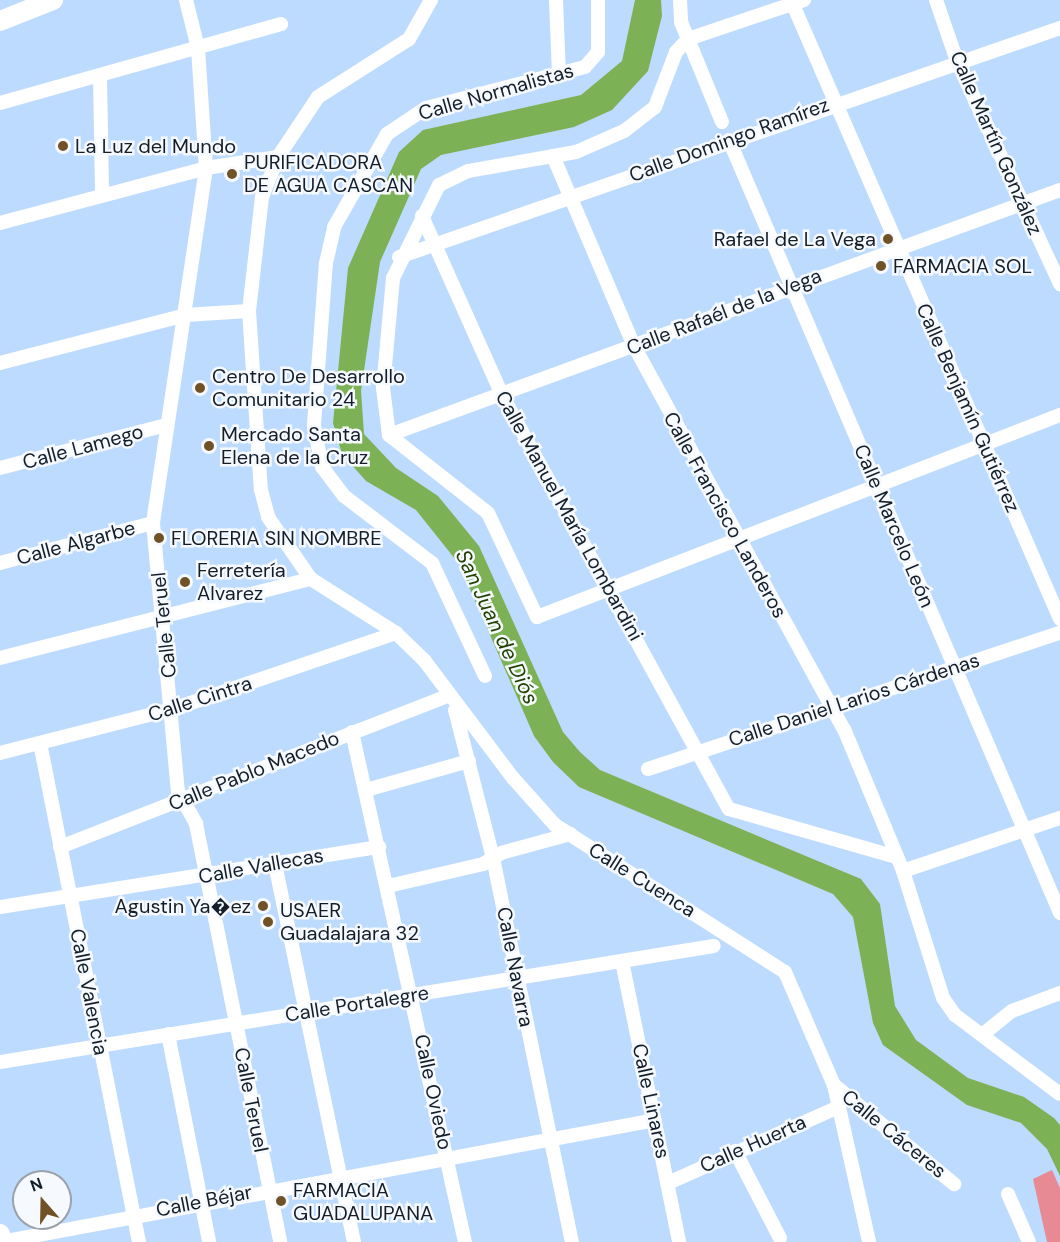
<!DOCTYPE html>
<html>
<head>
<meta charset="utf-8">
<style>
	body { margin:0 }
	#map { position:relative; width:1060px; height:1242px; overflow:hidden; background:#bddbfe; font-family:"DM Sans",sans-serif }
	div>[style] { position:absolute }
	.green>* { inset:0; background:#e88a94 }
	.water>* { inset:0; background:#7db155 }
	.street>* { height:14px; margin:-7px; padding:0 7px; transform-origin:7px; border-radius:7px; background:#fff }
	.secondary>* { height:20px; margin:-10px; padding:0 10px; transform-origin:10px; border-radius:10px; background:#fff }
	.dots>* { width:16px; height:16px; translate:-50% -50%; box-sizing:border-box; border:3px solid #f6f9fd; border-radius:50% }
	span { translate:-50% -50%; white-space:nowrap; text-align:center; line-height:1.15; -webkit-text-stroke:5px #f6f9fd; paint-order:stroke }
	.street-label { font-size:20px; color:#131e2a }
	.poi-label { font-size:20px; color:#131e2a }
	.left { translate:0 -50%; text-align:left }
	.right { translate:-100% -50%; text-align:right }
	.water-label { font-size:21px; color:#224200; font-style:italic }
	.north { position:absolute; left:12px; top:1170px; width:60px; height:60px; box-sizing:border-box; background:#f6f9fd; border:2px solid #9ba1a9; border-radius:50%; rotate:340deg; font-size:16px; font-weight:700; line-height:24px; text-align:center; color:#131e2a }
	.north::after { content:''; display:block; margin:auto; width:21px; height:27px; background:#715227; clip-path:polygon(50% 0,100% 100%,50% 72%,0 100%) }
</style>
</head>
<body>
<div id="map">
	<div class="green">
		<div style="clip-path:polygon(1052px 1170px,1060px 1188px,1060px 1242px,1047px 1242px,1033px 1179px)"></div>
	</div>
	<div class="water">
		<div style="clip-path:polygon(635px 0,661px 0,662px 16px,648px 71px,612px 110px,574px 127px,441px 155px,421px 169px,380px 262px,361px 391px,364px 434px,396px 468px,438px 496px,479px 546px,563px 732px,580px 752px,600px 770px,861px 879px,880px 904px,895px 1006px,916px 1040px,968px 1078px,1024px 1097px,1054px 1118px,1060px 1125px,1060px 1176px,1047px 1149px,1021px 1123px,967px 1105px,883px 1045px,873px 1023px,853px 917px,833px 894px,579px 787px,553px 762px,534px 736px,459px 564px,416px 510px,366px 481px,342px 454px,333px 423px,348px 268px,399px 152px,423px 130px,581px 95px,622px 61px)"></div>
	</div>
	<div class="street">
		<div style="left:186px;top:0;width:49px;rotate:76deg"></div>
		<div style="left:198px;top:48px;width:120px;rotate:86.2deg"></div>
		<div style="left:206px;top:168px;width:359px;rotate:98.5deg"></div>
		<div style="left:153px;top:523px;width:269px;rotate:84.7deg"></div>
		<div style="left:178px;top:791px;width:38px;rotate:61deg"></div>
		<div style="left:196px;top:824px;width:426px;rotate:78.6deg"></div>
		<div style="left:431px;top:0;width:45px;rotate:119.4deg"></div>
		<div style="left:409px;top:39px;width:108px;rotate:147.5deg"></div>
		<div style="left:318px;top:97px;width:72px;rotate:123.7deg"></div>
		<div style="left:278px;top:157px;width:43px;rotate:111.8deg"></div>
		<div style="left:262px;top:197px;width:115px;rotate:96.5deg"></div>
		<div style="left:249px;top:311px;width:179px;rotate:86.2deg"></div>
		<div style="left:261px;top:490px;width:28px;rotate:75deg"></div>
		<div style="left:268px;top:517px;width:75px;rotate:55.3deg"></div>
		<div style="left:311px;top:579px;width:101px;rotate:32.4deg"></div>
		<div style="left:396px;top:633px;width:39px;rotate:44deg"></div>
		<div style="left:424px;top:660px;width:148px;rotate:53deg"></div>
		<div style="left:513px;top:778px;width:63px;rotate:48.2deg"></div>
		<div style="left:555px;top:825px;width:273px;rotate:32.6deg"></div>
		<div style="left:785px;top:972px;width:123px;rotate:66.6deg"></div>
		<div style="left:834px;top:1085px;width:161px;rotate:77.4deg"></div>
		<div style="left:556px;top:0;width:76px;rotate:87.7deg"></div>
		<div style="left:680px;top:0;width:22px;rotate:87deg"></div>
		<div style="left:681px;top:22px;width:108px;rotate:67.7deg"></div>
		<div style="left:791px;top:0;width:675px;rotate:66.51deg"></div>
		<div style="left:804px;top:0;width:122px;rotate:161.4deg"></div>
		<div style="left:688px;top:39px;width:18px;rotate:133deg"></div>
		<div style="left:676px;top:52px;width:59px;rotate:110.9deg"></div>
		<div style="left:655px;top:107px;width:39px;rotate:142deg"></div>
		<div style="left:624px;top:131px;width:52px;rotate:156.4deg"></div>
		<div style="left:576px;top:152px;width:110px;rotate:170deg"></div>
		<div style="left:468px;top:171px;width:32px;rotate:154deg"></div>
		<div style="left:439px;top:185px;width:104px;rotate:116.3deg"></div>
		<div style="left:393px;top:278px;width:110px;rotate:95.2deg"></div>
		<div style="left:383px;top:388px;width:47px;rotate:82.7deg"></div>
		<div style="left:389px;top:435px;width:126px;rotate:38.2deg"></div>
		<div style="left:488px;top:513px;width:115px;rotate:64.8deg"></div>
		<div style="left:537px;top:617px;width:561px;rotate:-21.12deg"></div>
		<div style="left:936px;top:0;width:65px;rotate:71deg"></div>
		<div style="left:957px;top:61px;width:246px;rotate:65.2deg"></div>
		<div style="left:100px;top:76px;width:120px;rotate:89deg"></div>
		<div style="left:0;top:103px;width:292px;rotate:-15.7deg"></div>
		<div style="left:729px;top:140px;width:841px;rotate:66.82deg"></div>
		<div style="left:553px;top:156px;width:207px;rotate:66.9deg"></div>
		<div style="left:634px;top:346px;width:437px;rotate:61.3deg"></div>
		<div style="left:844px;top:729px;width:154px;rotate:67.4deg"></div>
		<div style="left:903px;top:871px;width:133px;rotate:72.5deg"></div>
		<div style="left:943px;top:998px;width:21px;rotate:55deg"></div>
		<div style="left:955px;top:1015px;width:131px;rotate:37deg"></div>
		<div style="left:422px;top:216px;width:196px;rotate:65.9deg"></div>
		<div style="left:502px;top:395px;width:472px;rotate:61.3deg"></div>
		<div style="left:729px;top:809px;width:174px;rotate:16deg"></div>
		<div style="left:0;top:223px;width:213px;rotate:-14.9deg"></div>
		<div style="left:206px;top:168px;width:73px;rotate:-8.7deg"></div>
		<div style="left:399px;top:257px;width:700px;rotate:-19.11deg"></div>
		<div style="left:0;top:363px;width:191px;rotate:-14.5deg"></div>
		<div style="left:185px;top:315px;width:64px;rotate:-3.6deg"></div>
		<div style="left:389px;top:435px;width:714px;rotate:-20.06deg"></div>
		<div style="left:0;top:468px;width:171px;rotate:-14.5deg"></div>
		<div style="left:0;top:563px;width:158px;rotate:-14.7deg"></div>
		<div style="left:0;top:658px;width:321px;rotate:-14.3deg"></div>
		<div style="left:485px;top:676px;width:125px;rotate:-115.1deg"></div>
		<div style="left:432px;top:563px;width:111px;rotate:-142.7deg"></div>
		<div style="left:344px;top:496px;width:36px;rotate:-127deg"></div>
		<div style="left:322px;top:467px;width:43px;rotate:-100.8deg"></div>
		<div style="left:314px;top:425px;width:162px;rotate:-85.8deg"></div>
		<div style="left:326px;top:263px;width:37px;rotate:-77deg"></div>
		<div style="left:334px;top:227px;width:107px;rotate:-60.3deg"></div>
		<div style="left:387px;top:134px;width:47px;rotate:-33.7deg"></div>
		<div style="left:426px;top:108px;width:164px;rotate:-14.5deg"></div>
		<div style="left:585px;top:67px;width:20px;rotate:-49deg"></div>
		<div style="left:598px;top:52px;width:52px;rotate:-90deg"></div>
		<div style="left:455px;top:710px;width:153px;rotate:75.6deg"></div>
		<div style="left:493px;top:858px;width:392px;rotate:78.4deg"></div>
		<div style="left:352px;top:732px;width:522px;rotate:77.51deg"></div>
		<div style="left:40px;top:743px;width:509px;rotate:78.78deg"></div>
		<div style="left:0;top:753px;width:179px;rotate:-14.3deg"></div>
		<div style="left:173px;top:709px;width:236px;rotate:-18.8deg"></div>
		<div style="left:648px;top:769px;width:434px;rotate:-18.3deg"></div>
		<div style="left:366px;top:790px;width:107px;rotate:-15.7deg"></div>
		<div style="left:60px;top:847px;width:418px;rotate:-21.3deg"></div>
		<div style="left:275px;top:864px;width:386px;rotate:78.2deg"></div>
		<div style="left:903px;top:871px;width:166px;rotate:-18.7deg"></div>
		<div style="left:388px;top:886px;width:98px;rotate:-13deg"></div>
		<div style="left:483px;top:864px;width:21px;rotate:-31deg"></div>
		<div style="left:501px;top:853px;width:72px;rotate:-15.4deg"></div>
		<div style="left:0;top:907px;width:384px;rotate:-9deg"></div>
		<div style="left:622px;top:961px;width:287px;rotate:78.5deg"></div>
		<div style="left:168px;top:1034px;width:212px;rotate:78.8deg"></div>
		<div style="left:982px;top:1035px;width:38px;rotate:-39deg"></div>
		<div style="left:1012px;top:1011px;width:51px;rotate:-20.6deg"></div>
		<div style="left:0;top:1062px;width:723px;rotate:-9.23deg"></div>
		<div style="left:834px;top:1085px;width:156px;rotate:39.5deg"></div>
		<div style="left:735px;top:1151px;width:98px;rotate:62.7deg"></div>
		<div style="left:668px;top:1183px;width:187px;rotate:-24deg"></div>
		<div style="left:1008px;top:1194px;width:52px;rotate:66.4deg"></div>
		<div style="left:1px;top:1242px;width:665px;rotate:-10.57deg"></div>
	</div>
	<div class="secondary">
		<div style="left:0;top:21px;width:57px;rotate:-21.6deg"></div>
		<div style="left:0;top:1234px;width:8px;rotate:76deg"></div>
	</div>
	<div class="dots">
		<div style="left:63px;top:146px;background:#715227"></div>
		<div style="left:232px;top:174px;background:#715227"></div>
		<div style="left:888px;top:239px;background:#715227"></div>
		<div style="left:881px;top:266px;background:#715227"></div>
		<div style="left:200px;top:388px;background:#715227"></div>
		<div style="left:209px;top:446px;background:#715227"></div>
		<div style="left:159px;top:538px;background:#715227"></div>
		<div style="left:185px;top:582px;background:#715227"></div>
		<div style="left:263px;top:906px;background:#715227"></div>
		<div style="left:268px;top:922px;background:#715227"></div>
		<div style="left:281px;top:1201px;background:#715227"></div>
	</div>
	<div class="street-label">
		<span style="left:496px;top:92px;rotate:-16deg">Calle Normalistas</span>
		<span style="left:729px;top:140px;rotate:-20deg">Calle Domingo Ramírez</span>
		<span style="left:996px;top:143px;rotate:66deg">Calle Martín González</span>
		<span style="left:724px;top:312px;rotate:-21deg">Calle Rafaél de la Vega</span>
		<span style="left:968px;top:408px;rotate:66deg">Calle Benjamín Gutiérrez</span>
		<span style="left:83px;top:447px;rotate:-15deg">Calle Lamego</span>
		<span style="left:725px;top:515px;rotate:61deg">Calle Francisco Landeros</span>
		<span style="left:569px;top:516px;rotate:61deg">Calle Manuel María Lombardini</span>
		<span style="left:894px;top:526px;rotate:67deg">Calle Marcelo León</span>
		<span style="left:76px;top:543px;rotate:-15deg">Calle Algarbe</span>
		<span style="left:164px;top:625px;rotate:-96deg">Calle Teruel</span>
		<span style="left:200px;top:699px;rotate:-18deg">Calle Cintra</span>
		<span style="left:854px;top:700px;rotate:-18deg">Calle Daniel Larios Cárdenas</span>
		<span style="left:254px;top:771px;rotate:-22deg">Calle Pablo Macedo</span>
		<span style="left:261px;top:866px;rotate:-10deg">Calle Vallecas</span>
		<span style="left:642px;top:880px;rotate:32deg">Calle Cuenca</span>
		<span style="left:515px;top:967px;rotate:79deg">Calle Navarra</span>
		<span style="left:89px;top:992px;rotate:79deg">Calle Valencia</span>
		<span style="left:357px;top:1004px;rotate:-9deg">Calle Portalegre</span>
		<span style="left:433px;top:1092px;rotate:78deg">Calle Oviedo</span>
		<span style="left:251px;top:1100px;rotate:79deg">Calle Teruel</span>
		<span style="left:651px;top:1101px;rotate:78deg">Calle Linares</span>
		<span style="left:894px;top:1134px;rotate:39deg">Calle Cáceres</span>
		<span style="left:753px;top:1144px;rotate:-24deg">Calle Huerta</span>
		<span style="left:204px;top:1201px;rotate:-11deg">Calle Béjar</span>
	</div>
	<div class="poi-label">
		<span class="left" style="left:75px;top:146px">La Luz del Mundo</span>
		<span class="left" style="left:244px;top:174px">PURIFICADORA<br>DE AGUA CASCAN</span>
		<span class="right" style="left:876px;top:239px">Rafael de La Vega</span>
		<span class="left" style="left:893px;top:266px">FARMACIA SOL</span>
		<span class="left" style="left:212px;top:388px">Centro De Desarrollo<br>Comunitario 24</span>
		<span class="left" style="left:221px;top:446px">Mercado Santa<br>Elena de la Cruz</span>
		<span class="left" style="left:171px;top:538px">FLORERIA SIN NOMBRE</span>
		<span class="left" style="left:197px;top:582px">Ferretería<br>Alvarez</span>
		<span class="right" style="left:251px;top:906px">Agustin Ya�ez</span>
		<span class="left" style="left:280px;top:922px">USAER<br>Guadalajara 32</span>
		<span class="left" style="left:293px;top:1202px">FARMACIA<br>GUADALUPANA</span>
	</div>
	<div class="water-label">
		<span style="left:497px;top:627px;rotate:65deg">San Juan de Diós</span>
	</div>
	<div class="north">N</div>
</div>
</body>
</html>
